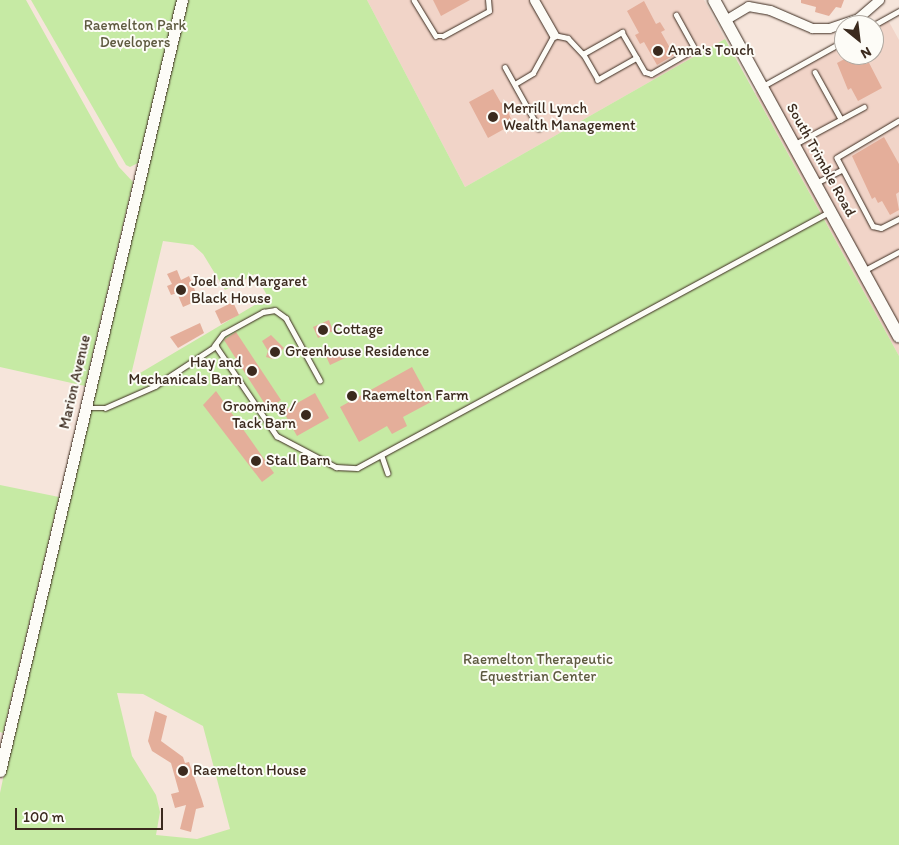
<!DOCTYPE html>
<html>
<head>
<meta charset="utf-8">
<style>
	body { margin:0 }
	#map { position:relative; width:899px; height:845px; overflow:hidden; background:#f6e5db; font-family:Itim,sans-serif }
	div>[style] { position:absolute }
	.built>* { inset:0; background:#f1d4c8 }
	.green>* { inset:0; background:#c6eaa4 }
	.building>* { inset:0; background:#e4ae9a }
	.roads { filter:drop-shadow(0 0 1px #3b2a1e) drop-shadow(0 0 1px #3b2a1e) }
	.service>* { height:4.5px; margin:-2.25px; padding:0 2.25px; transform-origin:2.25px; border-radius:2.25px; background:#fdfcf7 }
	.minor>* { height:9px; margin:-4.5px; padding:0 4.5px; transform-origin:4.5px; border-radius:4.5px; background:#fdfcf7 }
	.tertiary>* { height:11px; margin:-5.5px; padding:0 5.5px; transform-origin:5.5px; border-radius:5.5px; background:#fdfcf7 }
	.secondary>* { height:12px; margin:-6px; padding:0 6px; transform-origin:6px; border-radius:6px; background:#fdfcf7 }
	.dots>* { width:14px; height:14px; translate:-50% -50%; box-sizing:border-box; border:2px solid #fdfcf7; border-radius:50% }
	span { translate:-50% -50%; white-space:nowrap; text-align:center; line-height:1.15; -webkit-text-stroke:4px #fdfcf7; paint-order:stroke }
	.park-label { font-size:15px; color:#5e5a40 }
	.poi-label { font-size:15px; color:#3b2a1e }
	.left { translate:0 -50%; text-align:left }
	.right { translate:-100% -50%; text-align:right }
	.street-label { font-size:15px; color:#3b2a1e }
	.north { position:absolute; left:834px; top:15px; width:50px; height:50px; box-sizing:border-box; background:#fdfcf7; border:1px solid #afa8a0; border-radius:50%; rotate:151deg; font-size:14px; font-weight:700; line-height:20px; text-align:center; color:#3b2a1e }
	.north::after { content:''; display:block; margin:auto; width:18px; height:22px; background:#3b2a1e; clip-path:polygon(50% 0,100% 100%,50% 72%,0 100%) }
	.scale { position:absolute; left:15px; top:808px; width:148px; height:22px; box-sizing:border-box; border:2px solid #3b2a1e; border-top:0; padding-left:6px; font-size:15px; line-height:18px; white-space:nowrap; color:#3b2a1e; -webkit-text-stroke:4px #fdfcf7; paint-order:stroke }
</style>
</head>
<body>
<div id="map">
	<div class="built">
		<div style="clip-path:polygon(367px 0,704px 0,725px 39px,465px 187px)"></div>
		<div style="clip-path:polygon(888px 20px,899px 40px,899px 356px,755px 93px,844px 44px,844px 55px,874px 55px,874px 28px)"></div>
	</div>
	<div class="green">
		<div style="clip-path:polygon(0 0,26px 0,119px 167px,133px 182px,85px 386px,0 367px)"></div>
		<div style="clip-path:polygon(31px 0,177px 0,138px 163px,130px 167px,126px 165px)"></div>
		<div style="clip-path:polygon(evenodd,186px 0,367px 0,465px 187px,725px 39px,899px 356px,899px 845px,0 845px,0 793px,12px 736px,186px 0,163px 241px,193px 245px,203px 254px,225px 290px,255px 274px,268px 297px,130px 379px,163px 241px,186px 0,117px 693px,143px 694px,203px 726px,230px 829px,197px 839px,156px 835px,160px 812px,156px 795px,132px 756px,117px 693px)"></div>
		<div style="clip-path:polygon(0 485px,59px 497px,3px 733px,0 732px)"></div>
	</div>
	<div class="building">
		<div style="clip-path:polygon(433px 0,470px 0,441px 16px)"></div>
		<div style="clip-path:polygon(801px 0,844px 0,841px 8px,836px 7px,829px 16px,815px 12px,816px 7px,801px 3px)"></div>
		<div style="clip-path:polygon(644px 1px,656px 24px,660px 22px,665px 30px,661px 32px,674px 55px,657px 65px,644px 42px,640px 44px,635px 35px,639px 33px,627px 11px)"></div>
		<div style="clip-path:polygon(852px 55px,865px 55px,882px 88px,858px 101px,851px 88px,848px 90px,837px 63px)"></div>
		<div style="clip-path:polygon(493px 89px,501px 103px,504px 101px,513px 124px,488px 138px,469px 102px)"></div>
		<div style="clip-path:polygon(884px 137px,899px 164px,899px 192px,896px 194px,899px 210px,890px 215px,882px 201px,878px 203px,875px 197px,872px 199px,852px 156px)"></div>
		<div style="clip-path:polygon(177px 270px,181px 280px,189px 276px,199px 300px,183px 307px,177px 293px,171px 295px,167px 286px,172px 284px,167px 274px)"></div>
		<div style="clip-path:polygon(233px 302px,239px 315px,221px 324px,215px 311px)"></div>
		<div style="clip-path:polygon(329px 320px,333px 331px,318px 338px,313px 327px)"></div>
		<div style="clip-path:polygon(200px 323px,204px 333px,178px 348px,170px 337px)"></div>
		<div style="clip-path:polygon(236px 332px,281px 400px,268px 409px,224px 340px)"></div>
		<div style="clip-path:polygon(271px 335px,284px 348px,273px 359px,266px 357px,268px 351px,262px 341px)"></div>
		<div style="clip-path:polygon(341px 347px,345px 358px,330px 365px,325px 354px)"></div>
		<div style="clip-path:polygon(412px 367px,431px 402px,403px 417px,407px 426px,392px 434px,387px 426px,359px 442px,340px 407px)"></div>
		<div style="clip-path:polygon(216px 391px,274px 473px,262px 482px,203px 405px)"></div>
		<div style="clip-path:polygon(315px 393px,329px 418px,297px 436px,283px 411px)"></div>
		<div style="clip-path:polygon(155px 711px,167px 716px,161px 741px,183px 757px,185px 763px,189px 762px,202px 800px,204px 807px,196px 809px,191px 832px,180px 829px,186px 805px,175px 808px,171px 794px,179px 792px,171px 763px,152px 751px,148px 741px)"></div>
	</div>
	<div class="roads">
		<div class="service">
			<div style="left:414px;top:0;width:42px;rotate:58.6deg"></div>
			<div style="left:436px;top:36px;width:7px"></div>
			<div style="left:443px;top:36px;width:52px;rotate:-28.5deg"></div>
			<div style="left:489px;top:11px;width:11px;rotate:-95deg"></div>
			<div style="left:874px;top:25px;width:29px;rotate:-29deg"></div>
			<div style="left:637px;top:58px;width:16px;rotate:60deg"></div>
			<div style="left:645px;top:72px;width:6px;rotate:18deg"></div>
			<div style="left:651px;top:74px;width:46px;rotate:-29.9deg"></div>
			<div style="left:691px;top:51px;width:5px;rotate:-68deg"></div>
			<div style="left:693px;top:46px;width:35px;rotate:-119deg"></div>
			<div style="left:505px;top:67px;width:70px;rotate:60.9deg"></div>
			<div style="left:815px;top:72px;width:54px;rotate:61deg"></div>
			<div style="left:515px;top:84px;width:21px;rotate:-31deg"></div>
			<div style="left:533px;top:73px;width:43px;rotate:-61.1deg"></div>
			<div style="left:554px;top:35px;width:14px;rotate:12deg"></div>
			<div style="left:568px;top:38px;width:22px;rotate:47deg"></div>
			<div style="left:583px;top:54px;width:45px;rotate:-29.4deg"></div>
			<div style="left:622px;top:32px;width:30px;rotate:60deg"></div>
			<div style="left:637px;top:58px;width:45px;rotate:150.6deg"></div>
			<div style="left:598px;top:80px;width:30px;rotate:-120deg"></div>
			<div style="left:763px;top:86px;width:93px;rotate:-29.1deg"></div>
			<div style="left:899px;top:121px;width:72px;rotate:149.2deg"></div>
			<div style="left:837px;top:158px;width:77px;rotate:62.1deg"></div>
			<div style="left:873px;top:226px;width:8px;rotate:14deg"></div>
			<div style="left:881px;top:228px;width:20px;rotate:-27deg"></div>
			<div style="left:795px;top:144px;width:78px;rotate:-28.2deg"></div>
			<div style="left:816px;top:183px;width:29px;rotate:-27deg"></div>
			<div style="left:865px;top:270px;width:38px;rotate:-28deg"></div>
			<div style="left:214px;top:346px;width:15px;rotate:-53deg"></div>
			<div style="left:223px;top:334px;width:46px;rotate:-28.8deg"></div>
			<div style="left:263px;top:312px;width:12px;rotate:-9deg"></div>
			<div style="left:275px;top:310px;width:14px;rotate:36deg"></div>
			<div style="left:286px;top:318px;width:71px;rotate:61.3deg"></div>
			<div style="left:86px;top:408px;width:19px"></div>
			<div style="left:105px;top:408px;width:55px;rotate:-23.7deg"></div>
			<div style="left:155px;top:386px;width:73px;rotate:-33.3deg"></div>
			<div style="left:216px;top:346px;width:109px;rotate:55.9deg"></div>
			<div style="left:277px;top:436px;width:67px;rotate:27.7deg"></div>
			<div style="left:336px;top:467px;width:21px;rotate:3deg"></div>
			<div style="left:357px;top:468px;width:537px;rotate:-28.47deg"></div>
			<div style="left:382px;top:456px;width:18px;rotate:71deg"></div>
		</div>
		<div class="minor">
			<div style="left:534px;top:0;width:40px;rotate:60.3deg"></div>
			<div style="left:725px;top:20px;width:27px;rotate:-31deg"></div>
			<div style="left:748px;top:6px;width:22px;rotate:10deg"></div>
			<div style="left:770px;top:10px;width:46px;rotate:23.2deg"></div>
			<div style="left:812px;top:28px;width:17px"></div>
			<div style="left:829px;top:28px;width:31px;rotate:-19deg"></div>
			<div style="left:858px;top:18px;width:28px;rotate:-41deg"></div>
		</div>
		<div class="tertiary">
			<div style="left:0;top:771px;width:792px;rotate:-76.72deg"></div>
		</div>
		<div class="secondary">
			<div style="left:714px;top:0;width:384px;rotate:61.2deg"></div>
		</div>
	</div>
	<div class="dots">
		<div style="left:658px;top:51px;background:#3b2a1e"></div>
		<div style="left:493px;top:117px;background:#3b2a1e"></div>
		<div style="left:181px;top:290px;background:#3b2a1e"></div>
		<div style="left:323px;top:330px;background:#3b2a1e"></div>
		<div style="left:275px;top:352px;background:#3b2a1e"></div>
		<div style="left:252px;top:371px;background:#3b2a1e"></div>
		<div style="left:352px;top:396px;background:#3b2a1e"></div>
		<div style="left:306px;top:415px;background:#3b2a1e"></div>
		<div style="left:256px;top:461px;background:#3b2a1e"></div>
		<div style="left:183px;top:771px;background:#3b2a1e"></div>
	</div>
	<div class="park-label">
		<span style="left:135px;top:34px">Raemelton Park<br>Developers</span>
		<span style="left:538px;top:668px">Raemelton Therapeutic<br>Equestrian Center</span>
	</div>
	<div class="poi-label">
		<span class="left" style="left:668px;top:51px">Anna's Touch</span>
		<span class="left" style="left:503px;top:117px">Merrill Lynch<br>Wealth Management</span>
		<span class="left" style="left:191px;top:290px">Joel and Margaret<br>Black House</span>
		<span class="left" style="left:333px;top:330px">Cottage</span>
		<span class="left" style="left:285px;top:352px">Greenhouse Residence</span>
		<span class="right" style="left:242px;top:371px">Hay and<br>Mechanicals Barn</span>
		<span class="left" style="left:362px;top:396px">Raemelton Farm</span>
		<span class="right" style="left:296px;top:415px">Grooming /<br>Tack Barn</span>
		<span class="left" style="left:266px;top:461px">Stall Barn</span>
		<span class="left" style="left:193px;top:771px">Raemelton House</span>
	</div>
	<div class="street-label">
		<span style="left:821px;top:160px;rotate:61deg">South Trimble Road</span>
		<span style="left:75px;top:382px;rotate:-77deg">Marion Avenue</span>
	</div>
	<div class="north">N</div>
	<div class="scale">100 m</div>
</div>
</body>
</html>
